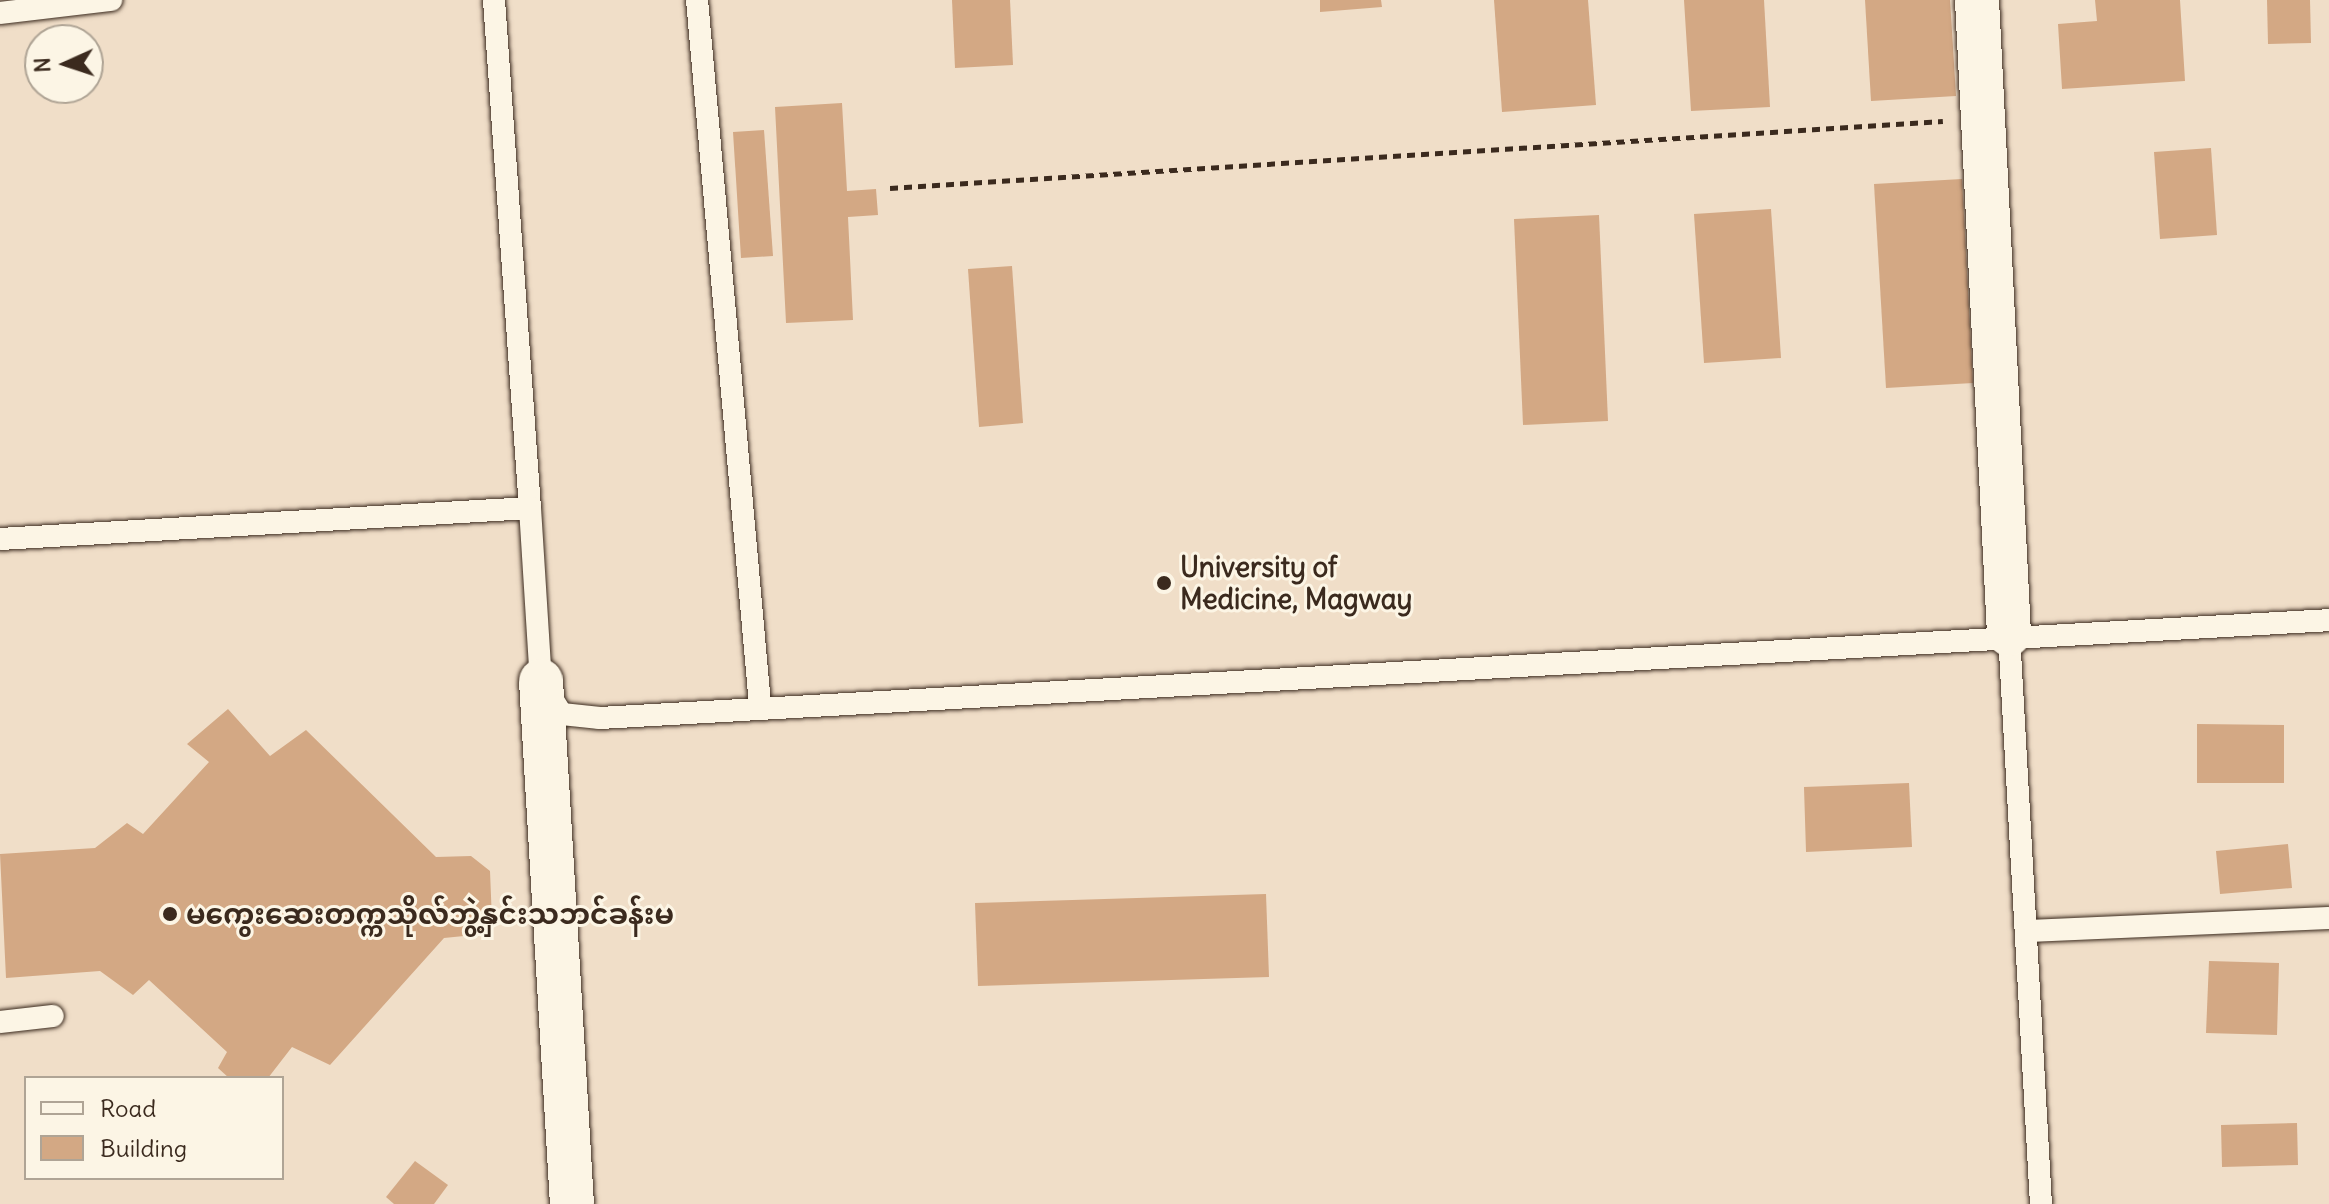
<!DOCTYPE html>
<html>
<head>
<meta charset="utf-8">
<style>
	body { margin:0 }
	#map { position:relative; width:2329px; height:1204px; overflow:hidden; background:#fcf5e5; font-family:Delius,"Noto Sans Myanmar",sans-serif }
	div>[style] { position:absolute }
	.built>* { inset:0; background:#f0dec8 }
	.building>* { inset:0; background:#d3a884 }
	.path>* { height:5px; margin-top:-2.5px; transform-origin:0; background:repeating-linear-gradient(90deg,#3b2a1e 0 8px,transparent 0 14px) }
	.roads { filter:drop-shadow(0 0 2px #3b2a1e) drop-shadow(0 0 2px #3b2a1e) }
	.lane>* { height:22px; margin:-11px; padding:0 11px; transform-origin:11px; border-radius:11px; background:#fcf5e5 }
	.secondary>* { height:44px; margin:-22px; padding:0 22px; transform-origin:22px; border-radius:22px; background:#fcf5e5 }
	.dots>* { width:22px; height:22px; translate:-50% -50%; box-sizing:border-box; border:4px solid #fcf5e5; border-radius:50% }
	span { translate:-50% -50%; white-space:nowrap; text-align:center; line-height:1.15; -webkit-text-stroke:6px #fcf5e5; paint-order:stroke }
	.poi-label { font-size:28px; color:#3b2a1e; font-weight:700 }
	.left { translate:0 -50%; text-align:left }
	.legend { position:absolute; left:24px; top:1076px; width:260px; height:104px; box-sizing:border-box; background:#fcf5e5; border:2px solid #afa495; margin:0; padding:10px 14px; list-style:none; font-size:24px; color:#3b2a1e }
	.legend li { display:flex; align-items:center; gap:16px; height:40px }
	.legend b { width:40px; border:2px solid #afa495 }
	.north { position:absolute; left:24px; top:24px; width:80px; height:80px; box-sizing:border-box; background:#fcf5e5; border:2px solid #afa495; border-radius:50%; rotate:267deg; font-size:22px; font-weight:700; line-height:32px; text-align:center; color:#3b2a1e }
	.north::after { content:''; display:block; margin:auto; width:28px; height:36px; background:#3b2a1e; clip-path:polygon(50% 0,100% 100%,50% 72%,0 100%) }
</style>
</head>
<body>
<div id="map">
	<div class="built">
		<div style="clip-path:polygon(evenodd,0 0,2329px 0,2329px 1204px,0 1204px,0 0,40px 40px,88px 40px,88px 88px,40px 88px,40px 40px,0 0,26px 1078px,282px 1078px,282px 1178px,26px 1178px,26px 1078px)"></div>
	</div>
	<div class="building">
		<div style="clip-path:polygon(952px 0,1010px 0,1013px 65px,955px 68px)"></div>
		<div style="clip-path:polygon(1320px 0,1381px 0,1382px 7px,1320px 12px)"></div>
		<div style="clip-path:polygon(1494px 0,1588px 0,1596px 105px,1502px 112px)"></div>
		<div style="clip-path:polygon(1684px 0,1764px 0,1770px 107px,1691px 111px)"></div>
		<div style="clip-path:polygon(1865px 0,1950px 0,1956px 96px,1871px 101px)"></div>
		<div style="clip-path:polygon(2095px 0,2180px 0,2185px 81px,2062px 89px,2058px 24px,2097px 21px)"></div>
		<div style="clip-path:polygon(2267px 0,2310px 0,2311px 43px,2268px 44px)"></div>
		<div style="clip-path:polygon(842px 103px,847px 191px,876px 189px,878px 215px,848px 217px,853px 320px,786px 323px,775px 107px)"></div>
		<div style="clip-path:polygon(764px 130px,773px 256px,741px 258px,733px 132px)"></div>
		<div style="clip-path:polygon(2211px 148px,2217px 235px,2160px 239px,2154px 152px)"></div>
		<div style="clip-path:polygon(1962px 179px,1973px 383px,1886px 388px,1874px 184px)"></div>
		<div style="clip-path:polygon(1771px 209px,1781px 358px,1704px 363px,1694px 214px)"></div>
		<div style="clip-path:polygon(1599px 215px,1608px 421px,1523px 425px,1514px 219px)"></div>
		<div style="clip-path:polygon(1012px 266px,1023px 423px,979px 427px,968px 269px)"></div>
		<div style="clip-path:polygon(228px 709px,270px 756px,306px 730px,436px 857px,471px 856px,490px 871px,492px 921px,484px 934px,444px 938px,330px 1065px,292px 1047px,268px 1078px,229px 1078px,218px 1068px,227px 1052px,149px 980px,133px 995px,100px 971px,6px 978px,0 854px,95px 848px,127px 823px,143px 834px,209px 762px,187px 744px)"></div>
		<div style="clip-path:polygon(2197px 724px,2284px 725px,2284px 783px,2197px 783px)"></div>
		<div style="clip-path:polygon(1909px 783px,1912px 847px,1806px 852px,1804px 787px)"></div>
		<div style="clip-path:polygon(2288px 844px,2292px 888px,2220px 894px,2216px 851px)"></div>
		<div style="clip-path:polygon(1266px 894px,1269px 977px,978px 986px,975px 903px)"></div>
		<div style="clip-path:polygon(2209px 961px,2279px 963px,2277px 1035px,2206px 1033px)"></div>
		<div style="clip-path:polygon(2297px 1123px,2298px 1165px,2222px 1167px,2221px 1125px)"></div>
		<div style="clip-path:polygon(415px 1161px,448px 1185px,434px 1204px,394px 1204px,386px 1197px)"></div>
	</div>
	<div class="path">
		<div style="left:890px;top:188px;width:1055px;rotate:-3.64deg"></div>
	</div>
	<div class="roads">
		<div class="lane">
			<div style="left:494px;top:0;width:509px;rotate:85.95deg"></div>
			<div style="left:697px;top:0;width:707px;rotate:84.89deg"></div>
			<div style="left:0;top:13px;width:112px;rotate:-6.7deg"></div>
			<div style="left:0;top:539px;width:531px;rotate:-3.35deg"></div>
			<div style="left:530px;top:508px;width:173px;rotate:86.4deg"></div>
			<div style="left:541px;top:681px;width:39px;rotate:58deg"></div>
			<div style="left:562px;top:714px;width:38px;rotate:6deg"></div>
			<div style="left:600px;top:718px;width:1732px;rotate:-3.24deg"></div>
			<div style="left:2009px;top:634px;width:571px;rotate:86.79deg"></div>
			<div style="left:2028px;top:931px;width:301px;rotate:-2.5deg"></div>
			<div style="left:0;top:1022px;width:53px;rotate:-6.5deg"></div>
		</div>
		<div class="secondary">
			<div style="left:1977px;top:0;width:635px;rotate:87.11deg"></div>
			<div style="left:541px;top:681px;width:524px;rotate:86.61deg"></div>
		</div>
	</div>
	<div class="dots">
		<div style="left:1164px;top:583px;background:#3b2a1e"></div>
		<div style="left:170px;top:914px;background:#3b2a1e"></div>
	</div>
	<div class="poi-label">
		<span class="left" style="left:1180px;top:583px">University of<br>Medicine, Magway</span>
		<span class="left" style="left:186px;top:914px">မကွေးဆေးတက္ကသိုလ်ဘွဲ့နှင်းသဘင်ခန်းမ</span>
	</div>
	<ul class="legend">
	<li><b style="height:10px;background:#fcf5e5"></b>Road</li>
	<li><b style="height:22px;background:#d3a884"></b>Building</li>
	</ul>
	<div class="north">N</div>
</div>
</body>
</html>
